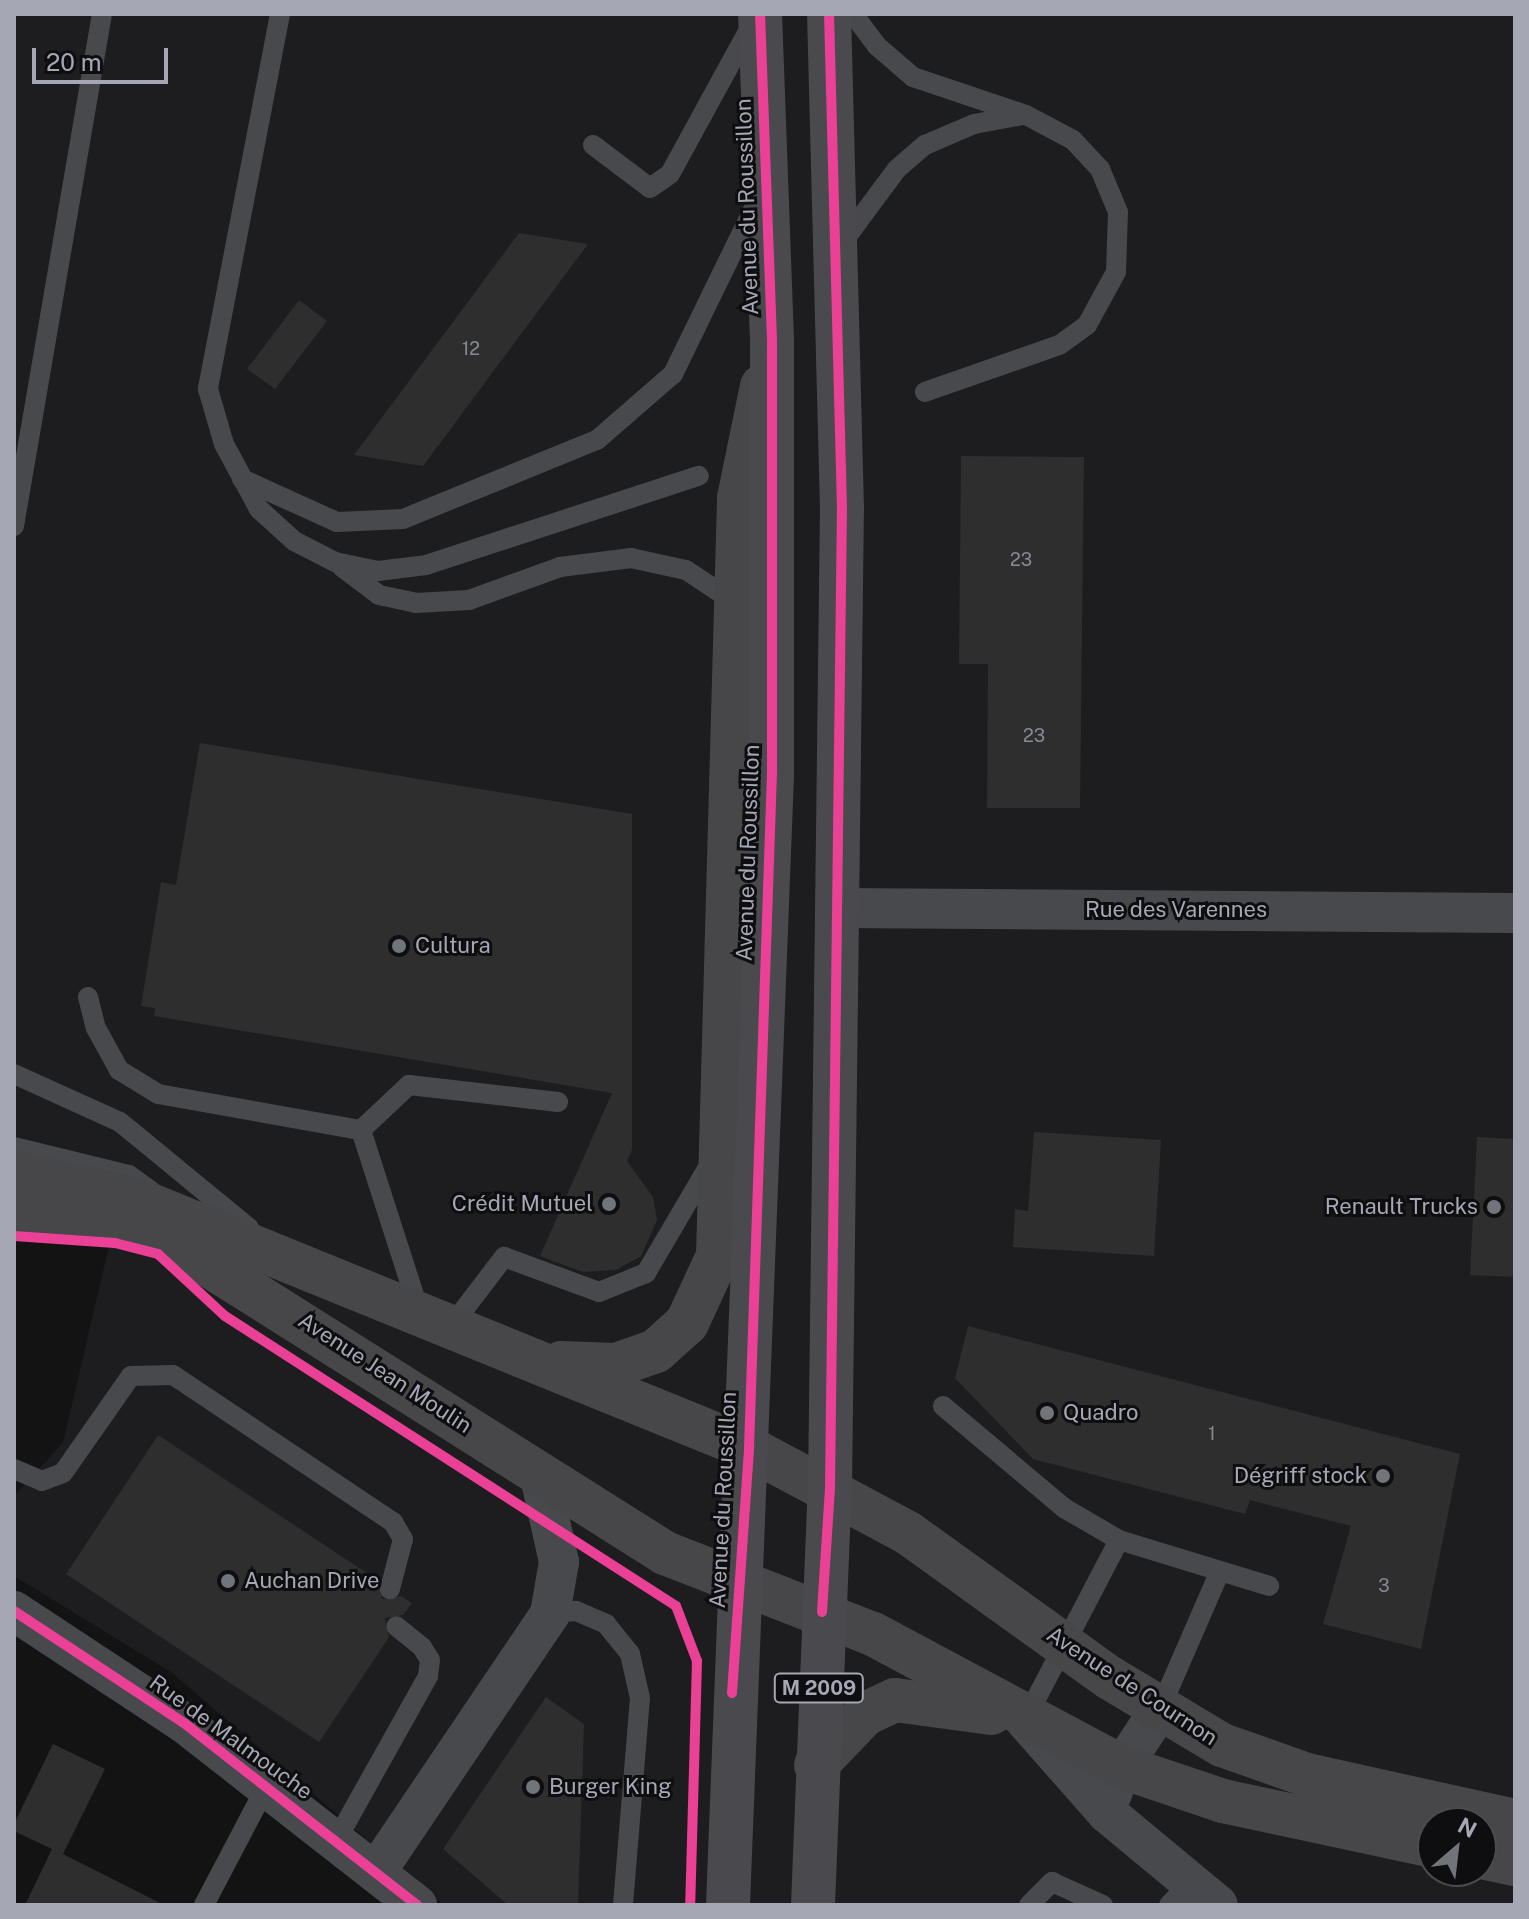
<!DOCTYPE html>
<html>
<head>
<meta charset="utf-8">
<style>
	body { margin:0 }
	#map { position:relative; width:1529px; height:1919px; overflow:hidden; background:#131313; font-family:"Public Sans",sans-serif }
	div>[style] { position:absolute }
	.built>* { inset:0; background:#1d1d1f }
	.building>* { inset:0; background:#2e2e2e }
	.service>* { height:20px; margin:-10px; padding:0 10px; transform-origin:10px; border-radius:10px; background:#48494c }
	.minor>* { height:40px; margin:-20px; padding:0 20px; transform-origin:20px; border-radius:20px; background:#48494c }
	.secondary>* { height:44px; margin:-22px; padding:0 22px; transform-origin:22px; border-radius:22px; background:#47474a }
	.primary>* { height:44px; margin:-22px; padding:0 22px; transform-origin:22px; border-radius:22px; background:#4a4a4e }
	.cycleway>* { height:10px; margin:-5px; padding:0 5px; transform-origin:5px; border-radius:5px; background:#ea4096 }
	.dots>* { width:22px; height:22px; translate:-50% -50%; box-sizing:border-box; border:4px solid #0e0d0f; border-radius:50% }
	span { translate:-50% -50%; white-space:nowrap; text-align:center; line-height:1.15; -webkit-text-stroke:6px #0e0d0f; paint-order:stroke }
	.number-label { font-size:18px; color:#878a92 }
	.number-label span { -webkit-text-stroke-width:0 }
	.shield-label span { padding:2px 6px; background:#0e0d0f; border:2px solid; border-radius:6px; -webkit-text-stroke-width:0 }
	.shield-label { font-size:20px; color:#a5a8b4; font-weight:700 }
	.street-label { font-size:22px; color:#a5a8b4 }
	.poi-label { font-size:22px; color:#a5a8b4 }
	.left { translate:0 -50%; text-align:left }
	.right { translate:-100% -50%; text-align:right }
	.frame { position:absolute; inset:0; border:16px solid #a5a8b4; pointer-events:none }
	.north { position:absolute; left:1417px; top:1807px; width:80px; height:80px; box-sizing:border-box; background:#0e0d0f; border:2px solid #4a4b51; border-radius:50%; rotate:28deg; font-size:22px; font-weight:700; line-height:32px; text-align:center; color:#a5a8b4 }
	.north::after { content:''; display:block; margin:auto; width:28px; height:36px; background:#72747c; clip-path:polygon(50% 0,100% 100%,50% 72%,0 100%) }
	.scale { position:absolute; left:32px; top:48px; width:136px; height:36px; box-sizing:border-box; border:4px solid #a5a8b4; border-top:0; padding-left:10px; font-size:24px; line-height:28px; white-space:nowrap; color:#a5a8b4; -webkit-text-stroke:6px #0e0d0f; paint-order:stroke }
</style>
</head>
<body>
<div id="map">
	<div class="built">
		<div style="clip-path:polygon(evenodd,14px 14px,1515px 14px,1515px 1905px,443px 1905px,171px 1672px,14px 1576px,14px 1496px,63px 1443px,109px 1246px,14px 1172px,14px 14px,1433px 1823px,1481px 1823px,1481px 1871px,1433px 1871px,1433px 1823px)"></div>
	</div>
	<div class="building">
		<div style="clip-path:polygon(519px 233px,588px 244px,423px 466px,354px 455px)"></div>
		<div style="clip-path:polygon(299px 300px,327px 321px,275px 389px,247px 369px)"></div>
		<div style="clip-path:polygon(961px 456px,1084px 457px,1080px 808px,987px 808px,988px 664px,959px 664px)"></div>
		<div style="clip-path:polygon(200px 743px,632px 814px,632px 1150px,627px 1161px,653px 1197px,657px 1220px,641px 1256px,616px 1270px,583px 1272px,540px 1256px,612px 1093px,154px 1016px,155px 1008px,141px 1006px,161px 882px,176px 885px)"></div>
		<div style="clip-path:polygon(1034px 1132px,1161px 1140px,1154px 1256px,1013px 1247px,1015px 1209px,1028px 1211px)"></div>
		<div style="clip-path:polygon(1477px 1137px,1515px 1139px,1515px 1277px,1470px 1275px)"></div>
		<div style="clip-path:polygon(968px 1326px,1460px 1454px,1421px 1649px,1323px 1624px,1351px 1526px,1250px 1500px,1245px 1514px,1033px 1459px,955px 1378px)"></div>
		<div style="clip-path:polygon(158px 1435px,379px 1581px,382px 1599px,401px 1596px,412px 1603px,403px 1615px,385px 1618px,389px 1637px,319px 1742px,66px 1574px)"></div>
		<div style="clip-path:polygon(546px 1697px,584px 1724px,578px 1905px,508px 1905px,443px 1849px)"></div>
		<div style="clip-path:polygon(53px 1744px,105px 1769px,63px 1854px,164px 1905px,25px 1905px,52px 1849px,14px 1831px,14px 1824px)"></div>
	</div>
	<div class="service">
		<div style="left:280px;top:14px;width:382px;rotate:100.9deg"></div>
		<div style="left:208px;top:389px;width:57px;rotate:73.8deg"></div>
		<div style="left:224px;top:444px;width:74px;rotate:61.7deg"></div>
		<div style="left:259px;top:509px;width:47px;rotate:42.4deg"></div>
		<div style="left:294px;top:541px;width:46px;rotate:27.1deg"></div>
		<div style="left:335px;top:562px;width:44px;rotate:11.8deg"></div>
		<div style="left:378px;top:571px;width:48px;rotate:-7.1deg"></div>
		<div style="left:426px;top:565px;width:287px;rotate:-18.1deg"></div>
		<div style="left:853px;top:14px;width:40px;rotate:53deg"></div>
		<div style="left:877px;top:46px;width:48px;rotate:40.7deg"></div>
		<div style="left:913px;top:77px;width:119px;rotate:18.6deg"></div>
		<div style="left:1026px;top:115px;width:53px;rotate:28deg"></div>
		<div style="left:1073px;top:140px;width:40px;rotate:47deg"></div>
		<div style="left:1100px;top:169px;width:47px;rotate:67.3deg"></div>
		<div style="left:1118px;top:212px;width:60px;rotate:91.9deg"></div>
		<div style="left:1116px;top:272px;width:60px;rotate:118.7deg"></div>
		<div style="left:1087px;top:325px;width:34px;rotate:144deg"></div>
		<div style="left:1059px;top:345px;width:142px;rotate:160.7deg"></div>
		<div style="left:593px;top:145px;width:71px;rotate:37deg"></div>
		<div style="left:650px;top:188px;width:24px;rotate:-35deg"></div>
		<div style="left:670px;top:174px;width:166px;rotate:-61.3deg"></div>
		<div style="left:842px;top:243px;width:92px;rotate:-53.4deg"></div>
		<div style="left:897px;top:169px;width:37px;rotate:-41deg"></div>
		<div style="left:925px;top:145px;width:53px;rotate:-23.2deg"></div>
		<div style="left:974px;top:124px;width:50px;rotate:-10.4deg"></div>
		<div style="left:242px;top:479px;width:104px;rotate:24.4deg"></div>
		<div style="left:337px;top:522px;width:66px;rotate:-2.6deg"></div>
		<div style="left:403px;top:519px;width:209px;rotate:-22.2deg"></div>
		<div style="left:597px;top:440px;width:101px;rotate:-41deg"></div>
		<div style="left:673px;top:374px;width:191px;rotate:-64deg"></div>
		<div style="left:14px;top:526px;width:520px;rotate:-80.25deg"></div>
		<div style="left:342px;top:567px;width:46px;rotate:37.1deg"></div>
		<div style="left:379px;top:595px;width:38px;rotate:12deg"></div>
		<div style="left:416px;top:603px;width:53px;rotate:-3.2deg"></div>
		<div style="left:469px;top:600px;width:97px;rotate:-19.9deg"></div>
		<div style="left:560px;top:567px;width:72px;rotate:-7.2deg"></div>
		<div style="left:631px;top:558px;width:56px;rotate:12.3deg"></div>
		<div style="left:686px;top:570px;width:60px;rotate:33.4deg"></div>
		<div style="left:88px;top:997px;width:32px;rotate:76deg"></div>
		<div style="left:96px;top:1028px;width:48px;rotate:61.3deg"></div>
		<div style="left:119px;top:1070px;width:46px;rotate:31.6deg"></div>
		<div style="left:158px;top:1094px;width:206px;rotate:10.1deg"></div>
		<div style="left:361px;top:1130px;width:190px;rotate:72.2deg"></div>
		<div style="left:14px;top:1074px;width:116px;rotate:24.4deg"></div>
		<div style="left:120px;top:1122px;width:167px;rotate:39.4deg"></div>
		<div style="left:361px;top:1130px;width:66px;rotate:-43.2deg"></div>
		<div style="left:409px;top:1085px;width:150px;rotate:6.5deg"></div>
		<div style="left:14px;top:1147px;width:118px;rotate:13.7deg"></div>
		<div style="left:129px;top:1175px;width:27px;rotate:36deg"></div>
		<div style="left:449px;top:1329px;width:91px;rotate:-52.6deg"></div>
		<div style="left:504px;top:1257px;width:101px;rotate:20.2deg"></div>
		<div style="left:599px;top:1292px;width:51px;rotate:-22deg"></div>
		<div style="left:646px;top:1273px;width:129px;rotate:-59.6deg"></div>
		<div style="left:943px;top:1406px;width:158px;rotate:40.1deg"></div>
		<div style="left:1064px;top:1508px;width:64px;rotate:30.2deg"></div>
		<div style="left:1119px;top:1540px;width:157px;rotate:17deg"></div>
		<div style="left:14px;top:1469px;width:30px;rotate:23deg"></div>
		<div style="left:42px;top:1481px;width:22px;rotate:-21deg"></div>
		<div style="left:63px;top:1473px;width:118px;rotate:-55deg"></div>
		<div style="left:131px;top:1376px;width:42px;rotate:-1.4deg"></div>
		<div style="left:173px;top:1375px;width:265px;rotate:33.8deg"></div>
		<div style="left:393px;top:1522px;width:20px;rotate:60deg"></div>
		<div style="left:403px;top:1539px;width:52px;rotate:104.6deg"></div>
		<div style="left:550px;top:1614px;width:26px;rotate:-7deg"></div>
		<div style="left:576px;top:1611px;width:33px;rotate:23deg"></div>
		<div style="left:606px;top:1624px;width:38px;rotate:51deg"></div>
		<div style="left:630px;top:1654px;width:45px;rotate:77.2deg"></div>
		<div style="left:640px;top:1698px;width:208px;rotate:94.7deg"></div>
		<div style="left:1160px;top:1709px;width:150px;rotate:-66.5deg"></div>
		<div style="left:1025px;top:1720px;width:203px;rotate:-62.4deg"></div>
		<div style="left:337px;top:1839px;width:187px;rotate:-60.8deg"></div>
		<div style="left:428px;top:1676px;width:16px;rotate:-83deg"></div>
		<div style="left:430px;top:1660px;width:15px;rotate:-122deg"></div>
		<div style="left:422px;top:1647px;width:33px;rotate:-141deg"></div>
		<div style="left:204px;top:1905px;width:136px;rotate:-62.3deg"></div>
		<div style="left:1029px;top:1905px;width:33px;rotate:-45deg"></div>
		<div style="left:1052px;top:1882px;width:56px;rotate:24.3deg"></div>
		<div style="left:1169px;top:1905px;width:29px;rotate:-46deg"></div>
	</div>
	<div class="minor">
		<div style="left:837px;top:908px;width:678px;rotate:0.42deg"></div>
		<div style="left:14px;top:1611px;width:204px;rotate:33.4deg"></div>
		<div style="left:184px;top:1723px;width:296px;rotate:38deg"></div>
		<div style="left:1025px;top:1720px;width:124px;rotate:48.6deg"></div>
		<div style="left:1107px;top:1813px;width:144px;rotate:39.7deg"></div>
		<div style="left:1111px;top:1796px;width:31px;rotate:-69deg"></div>
		<div style="left:1122px;top:1767px;width:69px;rotate:-56.8deg"></div>
		<div style="left:378px;top:1869px;width:308px;rotate:-56deg"></div>
		<div style="left:550px;top:1614px;width:53px;rotate:-80.2deg"></div>
		<div style="left:559px;top:1562px;width:92px;rotate:-102.5deg"></div>
	</div>
	<div class="secondary">
		<div style="left:14px;top:1172px;width:127px;rotate:12.7deg"></div>
		<div style="left:138px;top:1200px;width:659px;rotate:22.09deg"></div>
		<div style="left:749px;top:1448px;width:180px;rotate:28.1deg"></div>
		<div style="left:908px;top:1533px;width:249px;rotate:35.7deg"></div>
		<div style="left:1110px;top:1678px;width:131px;rotate:30.9deg"></div>
		<div style="left:1222px;top:1745px;width:90px;rotate:19.4deg"></div>
		<div style="left:1307px;top:1775px;width:213px;rotate:12.5deg"></div>
		<div style="left:14px;top:1216px;width:101px;rotate:3.4deg"></div>
		<div style="left:115px;top:1222px;width:55px;rotate:18.1deg"></div>
		<div style="left:167px;top:1239px;width:589px;rotate:32.23deg"></div>
		<div style="left:665px;top:1553px;width:223px;rotate:21.3deg"></div>
		<div style="left:873px;top:1634px;width:282px;rotate:28.1deg"></div>
		<div style="left:1122px;top:1767px;width:107px;rotate:18.6deg"></div>
		<div style="left:1223px;top:1801px;width:215px;rotate:12.1deg"></div>
		<div style="left:561px;top:1363px;width:55px;rotate:2.1deg"></div>
		<div style="left:616px;top:1365px;width:42px;rotate:-19.3deg"></div>
		<div style="left:656px;top:1351px;width:42px;rotate:-42.1deg"></div>
		<div style="left:687px;top:1323px;width:74px;rotate:-65.2deg"></div>
		<div style="left:718px;top:1256px;width:758px;rotate:-88.41deg"></div>
		<div style="left:739px;top:498px;width:114px;rotate:-78.4deg"></div>
		<div style="left:816px;top:1765px;width:71px;rotate:-46.1deg"></div>
		<div style="left:865px;top:1714px;width:33px;rotate:-25deg"></div>
		<div style="left:895px;top:1700px;width:97px;rotate:7.7deg"></div>
		<div style="left:1481px;top:1857px;width:35px;rotate:12deg"></div>
	</div>
	<div class="primary">
		<div style="left:728px;top:1905px;width:1133px;rotate:-87.77deg"></div>
		<div style="left:772px;top:773px;width:433px;rotate:-90deg"></div>
		<div style="left:772px;top:340px;width:326px;rotate:-92.1deg"></div>
		<div style="left:813px;top:1905px;width:418px;rotate:-87.7deg"></div>
		<div style="left:830px;top:1487px;width:978px;rotate:-89.3deg"></div>
		<div style="left:842px;top:509px;width:495px;rotate:-91.5deg"></div>
	</div>
	<div class="cycleway">
		<div style="left:14px;top:1236px;width:101px;rotate:4deg"></div>
		<div style="left:115px;top:1243px;width:44px;rotate:14.3deg"></div>
		<div style="left:158px;top:1254px;width:91px;rotate:42.8deg"></div>
		<div style="left:225px;top:1316px;width:536px;rotate:32.74deg"></div>
		<div style="left:676px;top:1606px;width:59px;rotate:69.1deg"></div>
		<div style="left:697px;top:1661px;width:244px;rotate:91.6deg"></div>
		<div style="left:14px;top:1611px;width:204px;rotate:33.4deg"></div>
		<div style="left:184px;top:1723px;width:296px;rotate:38deg"></div>
		<div style="left:822px;top:1612px;width:125px;rotate:-86.3deg"></div>
		<div style="left:830px;top:1487px;width:978px;rotate:-89.3deg"></div>
		<div style="left:842px;top:509px;width:495px;rotate:-91.5deg"></div>
		<div style="left:732px;top:1693px;width:246px;rotate:-86deg"></div>
		<div style="left:749px;top:1448px;width:675px;rotate:-88.05deg"></div>
		<div style="left:772px;top:773px;width:433px;rotate:-90deg"></div>
		<div style="left:772px;top:340px;width:326px;rotate:-92.1deg"></div>
	</div>
	<div class="dots">
		<div style="left:399px;top:946px;background:#72747c"></div>
		<div style="left:609px;top:1204px;background:#72747c"></div>
		<div style="left:1494px;top:1207px;background:#72747c"></div>
		<div style="left:1047px;top:1413px;background:#72747c"></div>
		<div style="left:1383px;top:1476px;background:#72747c"></div>
		<div style="left:228px;top:1581px;background:#72747c"></div>
		<div style="left:533px;top:1787px;background:#72747c"></div>
	</div>
	<div class="number-label">
		<span style="left:471px;top:349px">12</span>
		<span style="left:1021px;top:560px">23</span>
		<span style="left:1034px;top:736px">23</span>
		<span style="left:1212px;top:1434px">1</span>
		<span style="left:1384px;top:1586px">3</span>
	</div>
	<div class="shield-label">
		<span style="left:819px;top:1688px">M 2009</span>
	</div>
	<div class="street-label">
		<span style="left:747px;top:207px;rotate:-92deg">Avenue du Roussillon</span>
		<span style="left:748px;top:853px;rotate:-88deg">Avenue du Roussillon</span>
		<span style="left:1176px;top:910px">Rue des Varennes</span>
		<span style="left:385px;top:1373px;rotate:33deg">Avenue Jean Moulin</span>
		<span style="left:723px;top:1500px;rotate:-87deg">Avenue du Roussillon</span>
		<span style="left:1132px;top:1686px;rotate:33deg">Avenue de Cournon</span>
		<span style="left:231px;top:1737px;rotate:36deg">Rue de Malmouche</span>
	</div>
	<div class="poi-label">
		<span class="left" style="left:415px;top:946px">Cultura</span>
		<span class="right" style="left:593px;top:1204px">Crédit Mutuel</span>
		<span class="right" style="left:1478px;top:1207px">Renault Trucks</span>
		<span class="left" style="left:1063px;top:1413px">Quadro</span>
		<span class="right" style="left:1367px;top:1476px">Dégriff stock</span>
		<span class="left" style="left:244px;top:1581px">Auchan Drive</span>
		<span class="left" style="left:549px;top:1787px">Burger King</span>
	</div>
	<div class="frame"></div>
	<div class="north">N</div>
	<div class="scale">20 m</div>
</div>
</body>
</html>
